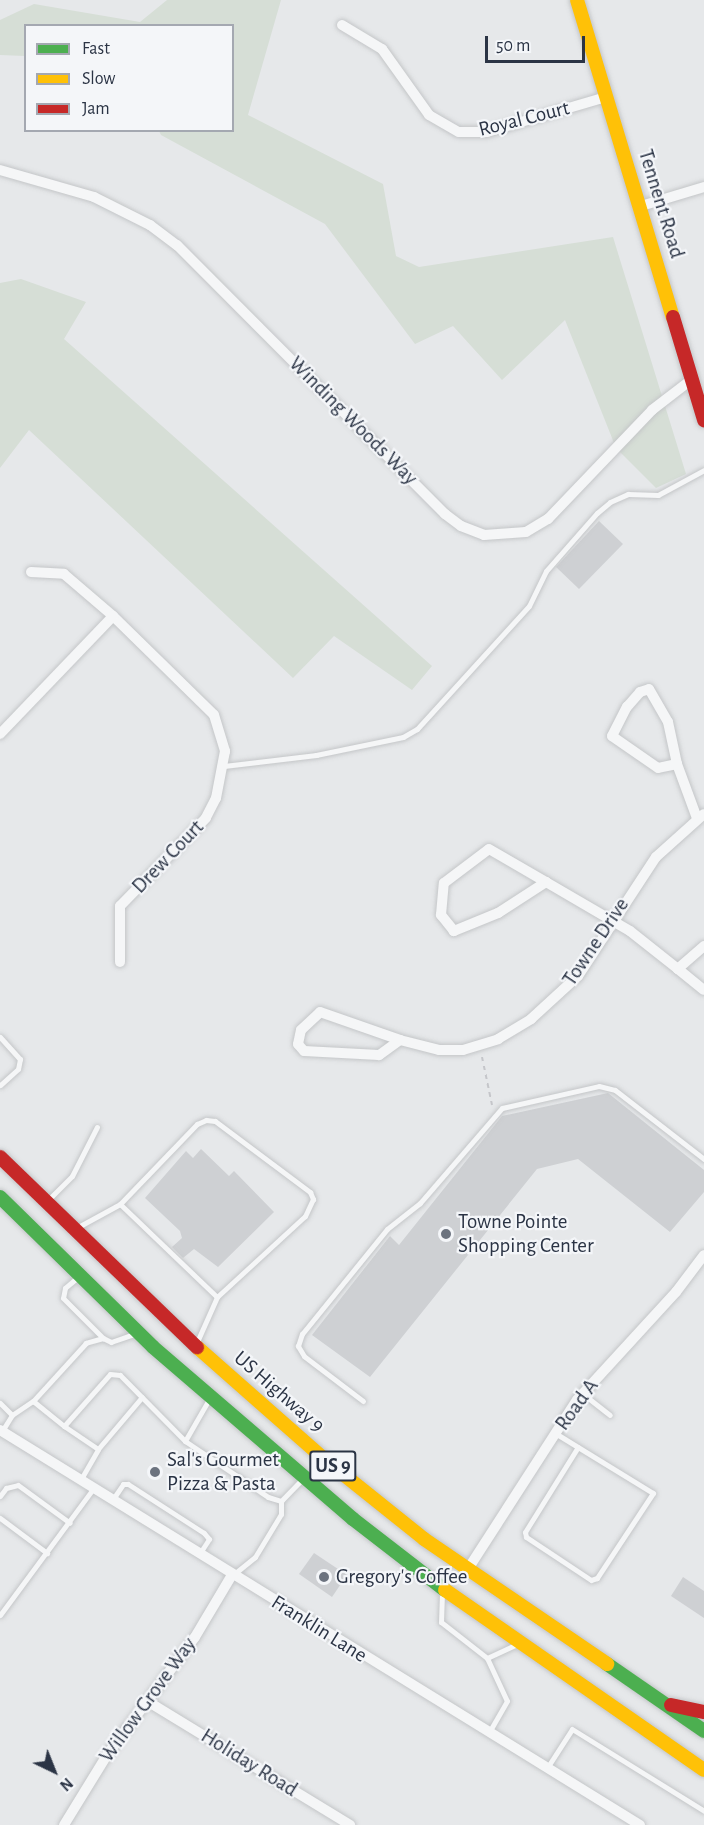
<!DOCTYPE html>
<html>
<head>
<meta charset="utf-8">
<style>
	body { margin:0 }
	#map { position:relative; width:704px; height:1825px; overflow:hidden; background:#e6e8ea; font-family:"Alegreya Sans",sans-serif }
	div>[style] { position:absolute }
	.green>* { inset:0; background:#d6ded6 }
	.building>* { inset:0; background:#ced0d3 }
	.path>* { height:2px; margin-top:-1px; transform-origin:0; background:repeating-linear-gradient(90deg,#c5c6ca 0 4.5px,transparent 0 9px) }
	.roads { filter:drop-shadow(0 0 2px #c4c6c8) drop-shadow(0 0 2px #c4c6c8) }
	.lane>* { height:5px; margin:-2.5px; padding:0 2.5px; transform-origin:2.5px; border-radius:2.5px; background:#f5f6f7 }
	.street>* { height:10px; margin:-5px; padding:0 5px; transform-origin:5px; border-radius:5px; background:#f5f6f7 }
	.fast>* { height:14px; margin:-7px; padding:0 7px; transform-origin:7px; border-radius:7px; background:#4caf50 }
	.slow>* { height:14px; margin:-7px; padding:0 7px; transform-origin:7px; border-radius:7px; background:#ffc107 }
	.jam>* { height:14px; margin:-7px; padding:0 7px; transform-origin:7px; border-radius:7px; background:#c62828 }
	.dots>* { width:16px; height:16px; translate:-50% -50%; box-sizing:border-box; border:3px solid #f4f6f9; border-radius:50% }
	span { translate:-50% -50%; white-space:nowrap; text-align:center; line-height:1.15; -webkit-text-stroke:4.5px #f4f6f9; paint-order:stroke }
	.shield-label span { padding:2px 4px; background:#f4f6f9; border:2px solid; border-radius:4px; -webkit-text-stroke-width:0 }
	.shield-label { font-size:20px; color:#2b3445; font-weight:700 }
	.street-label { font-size:21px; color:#2b3445 }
	.poi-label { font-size:21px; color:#2b3445 }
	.left { translate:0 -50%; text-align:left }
	.legend { position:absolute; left:24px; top:24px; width:210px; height:108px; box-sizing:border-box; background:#f4f6f9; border:2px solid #a4a8b1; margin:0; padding:8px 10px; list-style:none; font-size:18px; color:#2b3445 }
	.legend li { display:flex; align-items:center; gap:12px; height:30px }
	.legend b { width:30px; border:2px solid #a4a8b1 }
	.north { position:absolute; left:24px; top:1741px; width:60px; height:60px; -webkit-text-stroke:4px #f4f6f9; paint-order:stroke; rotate:137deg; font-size:16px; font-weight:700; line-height:24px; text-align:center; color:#2b3445 }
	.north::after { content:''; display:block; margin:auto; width:21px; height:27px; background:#2b3445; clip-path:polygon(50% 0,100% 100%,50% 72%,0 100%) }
	.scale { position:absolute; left:485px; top:36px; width:100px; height:27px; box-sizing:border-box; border:3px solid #2b3445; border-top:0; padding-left:8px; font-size:18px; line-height:21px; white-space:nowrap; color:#2b3445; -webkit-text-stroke:4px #f4f6f9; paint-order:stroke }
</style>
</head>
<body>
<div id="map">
	<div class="green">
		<div style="clip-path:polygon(167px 0,281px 0,248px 115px,383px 184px,396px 256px,419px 267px,613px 237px,686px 474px,656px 488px,616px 448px,565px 320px,502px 380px,453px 326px,415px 344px,325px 224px,161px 135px,159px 131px,232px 130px,232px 26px,26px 26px,25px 56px,0 55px,0 20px,34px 4px,140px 22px)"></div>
		<div style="clip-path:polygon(21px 279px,86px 302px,64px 339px,432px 666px,412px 690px,334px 636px,293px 678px,29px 430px,0 468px,0 283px)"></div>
	</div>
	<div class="building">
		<div style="clip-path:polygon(599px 521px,623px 544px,579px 589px,556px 567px)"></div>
		<div style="clip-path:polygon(608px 1093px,704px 1170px,704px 1192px,670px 1232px,578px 1159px,537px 1169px,370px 1377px,312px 1335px,390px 1236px,399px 1245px,502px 1116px)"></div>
		<div style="clip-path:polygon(201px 1149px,229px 1176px,234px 1171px,274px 1212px,218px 1267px,194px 1249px,183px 1258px,172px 1247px,182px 1238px,180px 1231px,145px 1198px,186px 1151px,193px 1158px)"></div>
		<div style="clip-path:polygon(314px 1553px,347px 1575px,332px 1597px,299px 1574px)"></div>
		<div style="clip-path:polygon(683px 1577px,704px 1591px,704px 1618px,671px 1596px)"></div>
	</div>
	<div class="path">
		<div style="left:482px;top:1057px;width:49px;rotate:78.2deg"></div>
	</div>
	<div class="roads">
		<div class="lane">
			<div style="left:224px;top:766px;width:93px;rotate:-6.8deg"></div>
			<div style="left:316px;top:755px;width:89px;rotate:-11.7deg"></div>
			<div style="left:403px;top:737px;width:16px;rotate:-30deg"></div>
			<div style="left:417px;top:729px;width:166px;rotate:-47.7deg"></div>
			<div style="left:529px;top:606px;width:39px;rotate:-64deg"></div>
			<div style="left:546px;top:571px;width:77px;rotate:-48.7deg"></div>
			<div style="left:597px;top:513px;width:17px;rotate:-40deg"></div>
			<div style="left:610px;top:502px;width:20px;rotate:-24deg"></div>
			<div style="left:628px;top:494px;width:30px;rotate:2deg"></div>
			<div style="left:658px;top:495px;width:52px;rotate:-28.5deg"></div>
			<div style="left:0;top:1037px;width:30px;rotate:48deg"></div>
			<div style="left:20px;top:1059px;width:10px;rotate:101deg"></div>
			<div style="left:18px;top:1069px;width:24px;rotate:138deg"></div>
			<div style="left:48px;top:1200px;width:34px;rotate:-45deg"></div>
			<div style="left:72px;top:1176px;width:55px;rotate:-63deg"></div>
			<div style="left:120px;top:1204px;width:134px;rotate:43.8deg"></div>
			<div style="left:78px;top:1227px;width:48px;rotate:-28.7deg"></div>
			<div style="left:120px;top:1204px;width:111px;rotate:-46.1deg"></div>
			<div style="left:197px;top:1124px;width:10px;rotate:-24deg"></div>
			<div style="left:206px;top:1120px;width:9px;rotate:6deg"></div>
			<div style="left:215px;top:1121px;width:119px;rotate:36.8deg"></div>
			<div style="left:310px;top:1192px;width:8px;rotate:67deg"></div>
			<div style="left:313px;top:1199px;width:19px;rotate:115deg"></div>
			<div style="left:305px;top:1216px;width:120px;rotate:137.4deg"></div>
			<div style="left:217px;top:1297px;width:49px;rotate:114deg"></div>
			<div style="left:78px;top:1277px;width:17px;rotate:140deg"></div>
			<div style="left:65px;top:1288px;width:10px;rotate:101deg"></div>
			<div style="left:63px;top:1298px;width:57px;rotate:45deg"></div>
			<div style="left:103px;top:1338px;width:9px;rotate:27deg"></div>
			<div style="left:111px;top:1342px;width:24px;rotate:-19deg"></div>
			<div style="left:103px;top:1338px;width:18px;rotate:164deg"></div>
			<div style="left:86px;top:1343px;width:79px;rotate:132.4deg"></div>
			<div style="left:33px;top:1401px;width:40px;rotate:39deg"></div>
			<div style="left:64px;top:1426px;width:69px;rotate:-48.5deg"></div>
			<div style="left:110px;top:1374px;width:10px;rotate:6deg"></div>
			<div style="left:120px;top:1375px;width:93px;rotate:45.4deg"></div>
			<div style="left:185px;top:1441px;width:100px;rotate:34deg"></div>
			<div style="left:268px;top:1497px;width:14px;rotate:17deg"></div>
			<div style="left:583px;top:1394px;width:34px;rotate:38deg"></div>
			<div style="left:363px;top:1401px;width:74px;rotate:-142.7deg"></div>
			<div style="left:304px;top:1356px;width:12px;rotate:-121deg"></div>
			<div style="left:298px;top:1346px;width:13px;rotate:-72deg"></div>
			<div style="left:302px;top:1334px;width:135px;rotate:-51deg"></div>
			<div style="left:387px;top:1229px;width:42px;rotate:-38.2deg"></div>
			<div style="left:420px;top:1203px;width:125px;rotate:-49.2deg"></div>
			<div style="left:502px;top:1108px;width:99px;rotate:-12.8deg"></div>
			<div style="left:599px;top:1086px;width:16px;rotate:14deg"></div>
			<div style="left:615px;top:1090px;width:113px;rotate:37.8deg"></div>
			<div style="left:0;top:1403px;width:17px;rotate:45deg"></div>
			<div style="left:12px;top:1415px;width:19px;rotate:122deg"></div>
			<div style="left:12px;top:1415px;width:25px;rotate:-34deg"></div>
			<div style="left:64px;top:1426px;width:41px;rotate:34.1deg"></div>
			<div style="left:555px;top:1433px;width:115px;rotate:31.5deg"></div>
			<div style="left:653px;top:1493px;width:102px;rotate:123.4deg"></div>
			<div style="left:597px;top:1578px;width:6px;rotate:162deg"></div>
			<div style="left:591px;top:1580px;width:78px;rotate:-146.5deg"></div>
			<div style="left:526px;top:1537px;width:5px;rotate:-101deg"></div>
			<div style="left:525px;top:1532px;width:100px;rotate:-58.1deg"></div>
			<div style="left:185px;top:1441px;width:46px;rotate:-60.1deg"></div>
			<div style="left:81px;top:1479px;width:34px;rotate:-60deg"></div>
			<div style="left:98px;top:1449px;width:68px;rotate:-49.8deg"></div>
			<div style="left:0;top:1496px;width:10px;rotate:-53deg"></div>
			<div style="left:6px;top:1488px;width:12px;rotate:-14deg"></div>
			<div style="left:18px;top:1485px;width:64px;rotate:36.2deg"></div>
			<div style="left:113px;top:1499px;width:18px;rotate:-56deg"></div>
			<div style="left:123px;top:1484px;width:5px"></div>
			<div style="left:128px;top:1484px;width:90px;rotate:32.8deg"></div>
			<div style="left:204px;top:1533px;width:8px;rotate:50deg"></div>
			<div style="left:209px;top:1539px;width:17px;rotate:123deg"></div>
			<div style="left:0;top:1518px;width:59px;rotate:36.7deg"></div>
			<div style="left:234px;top:1574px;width:27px;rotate:-39deg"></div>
			<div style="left:255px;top:1557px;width:50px;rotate:-58.8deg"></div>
			<div style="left:281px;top:1514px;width:13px;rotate:-90deg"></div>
			<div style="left:281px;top:1501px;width:29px;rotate:-46deg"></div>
			<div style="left:442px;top:1593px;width:29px;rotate:92deg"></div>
			<div style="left:441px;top:1622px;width:58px;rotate:38deg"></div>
			<div style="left:487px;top:1658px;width:47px;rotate:65.1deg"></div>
			<div style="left:507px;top:1701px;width:36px;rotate:120deg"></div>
			<div style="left:0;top:1615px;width:157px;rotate:-53.6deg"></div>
			<div style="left:487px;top:1658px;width:31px;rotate:-25deg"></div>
			<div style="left:547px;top:1768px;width:46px;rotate:-57.3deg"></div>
			<div style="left:572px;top:1729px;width:155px;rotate:31.8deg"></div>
		</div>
		<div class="street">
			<div style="left:342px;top:25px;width:47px;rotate:31deg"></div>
			<div style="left:382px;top:49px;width:81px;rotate:54.5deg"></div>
			<div style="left:429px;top:115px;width:34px;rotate:30deg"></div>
			<div style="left:459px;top:132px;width:28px"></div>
			<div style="left:487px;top:132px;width:124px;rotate:-16.4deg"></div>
			<div style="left:0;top:170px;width:98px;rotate:16deg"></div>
			<div style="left:94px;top:197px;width:63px;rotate:26.6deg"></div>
			<div style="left:150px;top:225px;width:34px;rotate:37deg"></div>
			<div style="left:177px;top:245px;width:380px;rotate:45.1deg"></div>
			<div style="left:445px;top:514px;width:20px;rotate:37deg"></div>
			<div style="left:461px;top:526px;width:25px;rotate:21deg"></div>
			<div style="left:484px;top:535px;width:42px;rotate:-4.1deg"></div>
			<div style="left:526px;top:532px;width:26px;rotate:-31deg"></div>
			<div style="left:548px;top:519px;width:151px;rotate:-46.3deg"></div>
			<div style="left:652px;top:410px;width:49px;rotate:-37.6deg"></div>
			<div style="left:641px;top:206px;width:66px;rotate:-16.8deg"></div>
			<div style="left:31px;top:572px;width:33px;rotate:3deg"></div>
			<div style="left:64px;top:574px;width:65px;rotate:40.6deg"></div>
			<div style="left:113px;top:616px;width:141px;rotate:44.4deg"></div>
			<div style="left:214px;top:715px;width:38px;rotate:73deg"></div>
			<div style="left:225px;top:751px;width:48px;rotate:100.8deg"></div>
			<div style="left:216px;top:798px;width:22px;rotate:117deg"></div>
			<div style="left:206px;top:818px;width:123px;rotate:134.3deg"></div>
			<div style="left:120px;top:906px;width:56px;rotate:90deg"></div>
			<div style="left:649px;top:689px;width:38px;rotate:60deg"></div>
			<div style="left:668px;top:722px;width:43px;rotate:77.9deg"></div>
			<div style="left:677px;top:764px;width:19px;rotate:168deg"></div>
			<div style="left:658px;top:768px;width:56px;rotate:-145.2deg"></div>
			<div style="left:612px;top:736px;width:33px;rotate:-63deg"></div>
			<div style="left:627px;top:707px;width:20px;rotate:-49deg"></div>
			<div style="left:640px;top:692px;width:9px;rotate:-18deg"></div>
			<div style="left:0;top:734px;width:163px;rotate:-46.2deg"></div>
			<div style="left:677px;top:764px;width:58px;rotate:69.7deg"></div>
			<div style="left:489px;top:849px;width:66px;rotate:30.1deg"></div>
			<div style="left:546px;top:882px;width:57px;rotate:147.1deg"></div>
			<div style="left:498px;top:913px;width:48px;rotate:157.8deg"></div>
			<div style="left:454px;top:931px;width:21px;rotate:-129deg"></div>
			<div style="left:441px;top:915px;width:32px;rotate:-85deg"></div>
			<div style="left:444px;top:883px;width:56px;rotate:-37.1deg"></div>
			<div style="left:546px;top:882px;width:97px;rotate:30.3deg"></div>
			<div style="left:630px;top:931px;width:61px;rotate:38.4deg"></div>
			<div style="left:704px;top:946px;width:35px;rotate:139deg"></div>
			<div style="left:678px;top:969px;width:33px;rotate:39deg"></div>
			<div style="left:320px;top:1012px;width:85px;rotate:19.3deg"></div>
			<div style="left:400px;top:1040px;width:26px;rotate:144deg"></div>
			<div style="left:379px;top:1055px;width:75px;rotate:-176.9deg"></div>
			<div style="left:304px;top:1051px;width:9px;rotate:-131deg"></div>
			<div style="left:298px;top:1044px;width:14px;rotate:-78deg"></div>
			<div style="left:301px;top:1030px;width:26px;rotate:-43deg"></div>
			<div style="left:400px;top:1040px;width:40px;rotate:14.4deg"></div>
			<div style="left:439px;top:1050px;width:24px"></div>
			<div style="left:463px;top:1050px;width:37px;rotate:-17deg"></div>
			<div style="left:498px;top:1039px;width:39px;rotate:-31deg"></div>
			<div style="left:531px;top:1019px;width:64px;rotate:-42.5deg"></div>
			<div style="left:578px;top:976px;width:142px;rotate:-56.8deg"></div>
			<div style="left:656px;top:857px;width:64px;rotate:-41.9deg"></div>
			<div style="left:0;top:1430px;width:752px;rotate:31.68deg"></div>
			<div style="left:468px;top:1569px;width:201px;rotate:-57.2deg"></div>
			<div style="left:577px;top:1400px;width:147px;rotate:-47.5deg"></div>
			<div style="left:676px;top:1292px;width:46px;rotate:-52.9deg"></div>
			<div style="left:147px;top:1701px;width:238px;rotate:31.4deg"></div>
			<div style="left:64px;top:1825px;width:82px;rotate:-58.4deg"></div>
			<div style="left:107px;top:1755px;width:147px;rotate:-53.3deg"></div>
			<div style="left:195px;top:1637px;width:72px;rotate:-59.2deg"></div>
		</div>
		<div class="fast">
			<div style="left:0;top:1197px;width:214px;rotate:44.4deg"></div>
			<div style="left:153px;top:1347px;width:264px;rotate:40.7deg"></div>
			<div style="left:353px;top:1519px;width:116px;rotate:37.7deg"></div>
			<div style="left:607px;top:1664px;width:118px;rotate:34.6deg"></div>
		</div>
		<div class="slow">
			<div style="left:577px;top:0;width:331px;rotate:73.2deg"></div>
			<div style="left:197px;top:1347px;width:168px;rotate:41.4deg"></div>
			<div style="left:323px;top:1458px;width:129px;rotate:38.7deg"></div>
			<div style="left:424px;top:1539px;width:222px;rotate:34.3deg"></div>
			<div style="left:445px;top:1590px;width:315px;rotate:34.8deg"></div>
		</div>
		<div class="jam">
			<div style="left:673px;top:317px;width:108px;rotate:73.2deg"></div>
			<div style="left:0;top:1157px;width:274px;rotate:44deg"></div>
			<div style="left:671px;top:1705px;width:34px;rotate:12deg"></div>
		</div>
	</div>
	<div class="dots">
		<div style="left:446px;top:1234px;background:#6c737f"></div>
		<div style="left:155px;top:1472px;background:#6c737f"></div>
		<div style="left:324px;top:1577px;background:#6c737f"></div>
	</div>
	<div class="shield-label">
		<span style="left:333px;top:1466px">US 9</span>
	</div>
	<div class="street-label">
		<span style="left:524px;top:119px;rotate:-14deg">Royal Court</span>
		<span style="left:661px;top:204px;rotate:73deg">Tennent Road</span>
		<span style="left:353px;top:421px;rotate:45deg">Winding Woods Way</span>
		<span style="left:168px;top:857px;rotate:-46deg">Drew Court</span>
		<span style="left:596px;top:942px;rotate:-56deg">Towne Drive</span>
		<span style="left:279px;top:1392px;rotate:41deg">US Highway 9</span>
		<span style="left:577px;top:1405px;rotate:-54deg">Road A</span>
		<span style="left:319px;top:1629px;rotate:32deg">Franklin Lane</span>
		<span style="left:148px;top:1700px;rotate:-54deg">Willow Grove Way</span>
		<span style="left:249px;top:1763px;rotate:32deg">Holiday Road</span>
	</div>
	<div class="poi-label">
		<span class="left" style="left:458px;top:1234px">Towne Pointe<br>Shopping Center</span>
		<span class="left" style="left:167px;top:1472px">Sal's Gourmet<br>Pizza &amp; Pasta</span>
		<span class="left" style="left:336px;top:1577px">Gregory's Coffee</span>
	</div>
	<ul class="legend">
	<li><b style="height:8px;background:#4caf50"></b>Fast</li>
	<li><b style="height:8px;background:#ffc107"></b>Slow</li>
	<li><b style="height:8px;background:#c62828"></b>Jam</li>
	</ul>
	<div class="north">N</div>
	<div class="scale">50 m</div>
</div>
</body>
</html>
